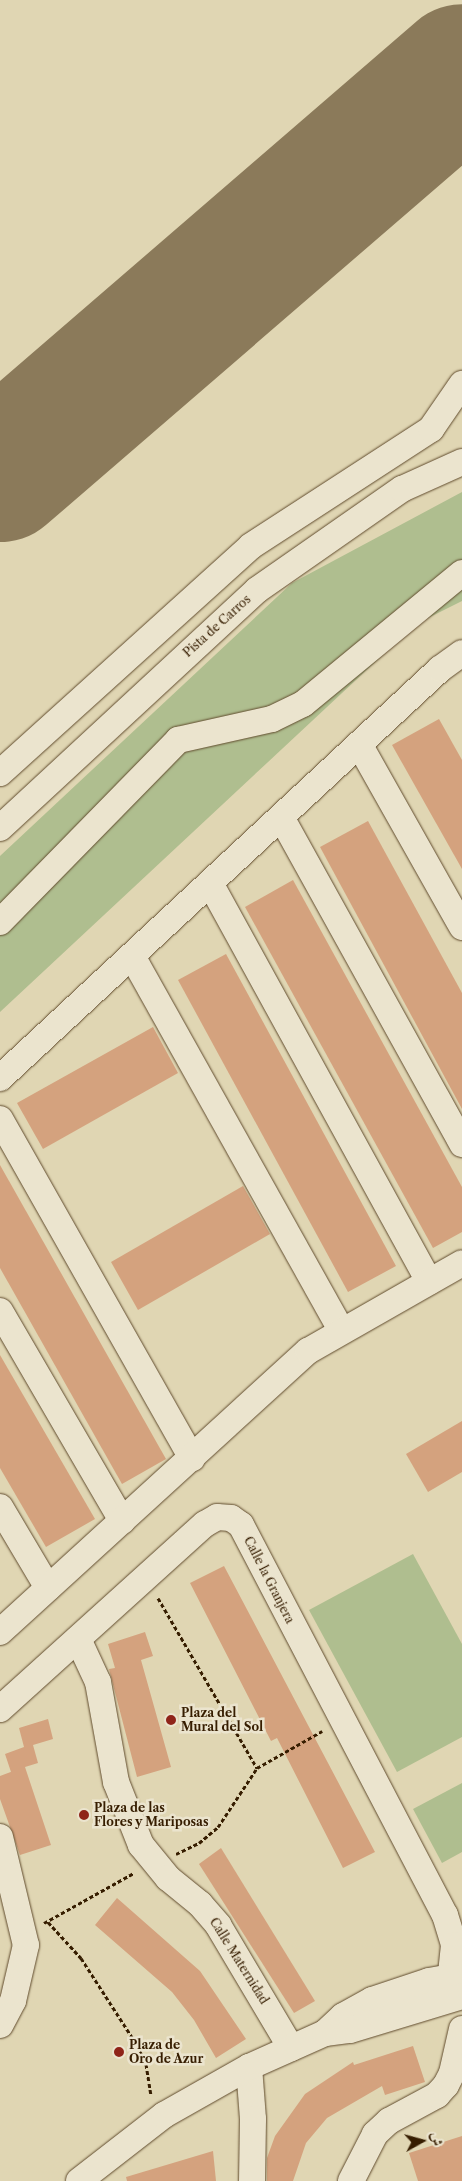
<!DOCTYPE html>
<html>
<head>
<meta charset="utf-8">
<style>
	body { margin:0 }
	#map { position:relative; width:462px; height:2181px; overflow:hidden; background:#e0d6b3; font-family:"Libre Caslon Text",Amiri,serif }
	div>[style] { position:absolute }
	.green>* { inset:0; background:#afbe8f }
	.runway>* { height:139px; margin:-69.5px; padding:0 69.5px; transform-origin:69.5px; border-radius:69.5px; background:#8b7a5a }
	.building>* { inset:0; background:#d4a27e }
	.path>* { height:3px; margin-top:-1.5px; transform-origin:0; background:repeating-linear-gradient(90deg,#361d00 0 4px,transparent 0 6.5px) }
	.roads { filter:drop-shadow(0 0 1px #604b2d) drop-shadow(0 0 1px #604b2d) }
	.minor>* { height:26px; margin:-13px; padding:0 13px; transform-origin:13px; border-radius:13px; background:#ebe4ce }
	.dots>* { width:14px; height:14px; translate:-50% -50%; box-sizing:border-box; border:2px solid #ebe4ce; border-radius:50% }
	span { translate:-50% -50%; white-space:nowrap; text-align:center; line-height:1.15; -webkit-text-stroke:5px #ebe4ce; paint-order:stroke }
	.street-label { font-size:12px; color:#361d00 }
	.poi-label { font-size:12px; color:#361d00; font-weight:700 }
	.left { translate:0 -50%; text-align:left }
	.north { position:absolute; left:397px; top:2116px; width:50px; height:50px; -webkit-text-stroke:4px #ebe4ce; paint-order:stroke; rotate:83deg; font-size:14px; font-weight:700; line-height:20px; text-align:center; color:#361d00 }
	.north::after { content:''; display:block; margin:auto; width:18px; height:22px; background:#361d00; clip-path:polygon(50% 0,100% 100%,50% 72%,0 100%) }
</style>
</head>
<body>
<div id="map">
	<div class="green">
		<div style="clip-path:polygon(462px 492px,462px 601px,416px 624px,0 1012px,0 856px,292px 583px)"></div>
		<div style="clip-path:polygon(413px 1554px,462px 1644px,462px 1737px,397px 1772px,309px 1610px)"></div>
		<div style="clip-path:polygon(462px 1783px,462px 1852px,442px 1863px,413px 1809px)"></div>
	</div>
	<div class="runway">
		<div style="left:0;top:472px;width:610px;rotate:-40.82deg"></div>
	</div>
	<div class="building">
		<div style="clip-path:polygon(439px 719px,462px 760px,462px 869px,392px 745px)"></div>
		<div style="clip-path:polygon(368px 821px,462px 993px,462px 1109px,320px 847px)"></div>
		<div style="clip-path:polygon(293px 880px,462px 1187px,462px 1232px,433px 1248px,245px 907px)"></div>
		<div style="clip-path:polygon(226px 954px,396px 1266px,348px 1292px,178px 980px)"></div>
		<div style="clip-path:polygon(153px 1027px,178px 1073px,43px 1149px,17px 1103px)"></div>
		<div style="clip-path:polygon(0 1165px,166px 1459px,122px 1484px,0 1268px)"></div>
		<div style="clip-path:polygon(243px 1186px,270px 1234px,138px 1310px,111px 1262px)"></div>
		<div style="clip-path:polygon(0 1355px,95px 1519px,46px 1547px,0 1468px)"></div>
		<div style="clip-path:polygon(462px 1421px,462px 1472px,428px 1492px,406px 1454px)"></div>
		<div style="clip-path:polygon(224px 1566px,375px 1852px,343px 1868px,277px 1738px,271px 1741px,190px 1583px)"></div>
		<div style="clip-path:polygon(145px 1632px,153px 1656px,141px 1660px,171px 1767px,137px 1777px,109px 1669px,115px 1668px,108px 1644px)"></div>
		<div style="clip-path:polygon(48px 1719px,53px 1739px,33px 1745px,38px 1763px,25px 1767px,51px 1845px,20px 1855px,0 1799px,0 1776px,16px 1770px,11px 1772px,5px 1754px,24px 1747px,19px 1728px)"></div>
		<div style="clip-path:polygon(221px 1848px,315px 2001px,294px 2013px,199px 1864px)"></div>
		<div style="clip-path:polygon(117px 1898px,200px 1971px,246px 2039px,216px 2058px,194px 2020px,172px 1992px,95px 1925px)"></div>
		<div style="clip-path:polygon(413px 2046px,425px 2082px,385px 2095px,382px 2086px,327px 2118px,306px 2143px,293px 2181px,267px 2181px,267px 2158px,275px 2136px,305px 2094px,353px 2062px,354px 2065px)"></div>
		<div style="clip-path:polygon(462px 2136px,462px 2181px,418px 2181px,409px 2153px)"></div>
		<div style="clip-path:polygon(213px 2151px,216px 2181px,127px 2181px,126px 2177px)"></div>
	</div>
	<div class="path">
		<div style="left:158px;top:1598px;width:197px;rotate:59.8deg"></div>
		<div style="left:176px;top:1854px;width:25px;rotate:-26deg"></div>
		<div style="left:199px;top:1843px;width:25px;rotate:-40deg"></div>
		<div style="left:218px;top:1827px;width:71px;rotate:-56.5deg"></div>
		<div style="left:257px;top:1768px;width:75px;rotate:-29.6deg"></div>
		<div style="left:48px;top:1922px;width:49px;rotate:47.5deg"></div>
		<div style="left:81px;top:1958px;width:103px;rotate:57.2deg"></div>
		<div style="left:137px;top:2045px;width:21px;rotate:65deg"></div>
		<div style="left:146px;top:2064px;width:32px;rotate:81deg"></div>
		<div style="left:44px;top:1923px;width:103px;rotate:-29.1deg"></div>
	</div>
	<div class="roads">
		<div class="minor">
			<div style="left:359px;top:744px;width:210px;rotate:60.6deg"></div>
			<div style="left:0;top:773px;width:338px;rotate:-42.1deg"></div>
			<div style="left:251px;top:546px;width:215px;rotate:-33deg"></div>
			<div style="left:431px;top:429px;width:55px;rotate:-55.4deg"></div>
			<div style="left:281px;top:817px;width:374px;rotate:61deg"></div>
			<div style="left:0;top:828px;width:350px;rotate:-42.8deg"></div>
			<div style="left:257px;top:590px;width:177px;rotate:-34.9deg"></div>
			<div style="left:402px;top:489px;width:66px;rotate:-24.2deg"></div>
			<div style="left:210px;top:883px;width:455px;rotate:61.2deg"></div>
			<div style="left:0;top:922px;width:255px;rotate:-45.6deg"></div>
			<div style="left:178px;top:740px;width:96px;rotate:-12.6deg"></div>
			<div style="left:272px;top:719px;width:34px;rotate:-26deg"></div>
			<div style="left:303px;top:704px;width:206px;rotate:-39.5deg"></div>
			<div style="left:132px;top:956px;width:428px;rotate:60.8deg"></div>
			<div style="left:0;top:1078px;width:601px;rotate:-42.91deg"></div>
			<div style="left:440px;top:669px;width:27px;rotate:-36deg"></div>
			<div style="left:0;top:1119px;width:390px;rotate:60.5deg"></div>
			<div style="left:0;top:1311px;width:243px;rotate:59.8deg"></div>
			<div style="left:0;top:1507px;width:94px;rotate:59.3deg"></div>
			<div style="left:0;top:1632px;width:417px;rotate:-42.4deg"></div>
			<div style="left:308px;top:1351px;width:177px;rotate:-29.7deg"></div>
			<div style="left:78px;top:1639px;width:47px;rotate:65.1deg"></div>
			<div style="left:98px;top:1682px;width:102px;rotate:79.8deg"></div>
			<div style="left:116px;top:1782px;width:68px;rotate:68.4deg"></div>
			<div style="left:141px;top:1845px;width:43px;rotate:50.7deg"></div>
			<div style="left:168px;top:1878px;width:41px;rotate:39.1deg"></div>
			<div style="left:200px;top:1904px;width:28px;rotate:49deg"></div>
			<div style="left:218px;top:1925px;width:143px;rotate:59.3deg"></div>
			<div style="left:0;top:1709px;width:276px;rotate:-42.1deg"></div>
			<div style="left:205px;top:1524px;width:14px;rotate:-30deg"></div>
			<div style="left:217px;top:1517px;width:14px;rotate:4deg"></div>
			<div style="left:231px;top:1518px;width:12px;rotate:35deg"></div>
			<div style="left:241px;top:1525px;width:440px;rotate:62.4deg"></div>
			<div style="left:445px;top:1915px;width:31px;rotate:73deg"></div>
			<div style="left:454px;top:1945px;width:31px;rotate:96deg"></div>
			<div style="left:0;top:1837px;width:111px;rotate:76.5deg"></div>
			<div style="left:26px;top:1945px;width:57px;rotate:103.1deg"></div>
			<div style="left:13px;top:2001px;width:27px;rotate:118deg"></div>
			<div style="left:326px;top:2032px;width:23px;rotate:-43deg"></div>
			<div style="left:343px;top:2016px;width:33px;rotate:-29deg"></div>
			<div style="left:372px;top:2000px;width:60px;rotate:-18.4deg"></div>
			<div style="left:429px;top:1981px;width:34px;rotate:-10deg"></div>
			<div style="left:249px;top:2067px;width:52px;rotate:85.6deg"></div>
			<div style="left:253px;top:2119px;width:62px;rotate:90.9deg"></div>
			<div style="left:79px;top:2181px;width:108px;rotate:-37.8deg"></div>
			<div style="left:164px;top:2115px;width:98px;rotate:-29.5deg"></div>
			<div style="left:249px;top:2067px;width:83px;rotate:-24.1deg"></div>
			<div style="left:325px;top:2033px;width:25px;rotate:-7deg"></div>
			<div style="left:350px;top:2030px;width:117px;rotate:-16.9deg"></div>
			<div style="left:351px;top:2181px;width:53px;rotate:-62.9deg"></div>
			<div style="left:375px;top:2134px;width:19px;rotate:-43deg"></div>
			<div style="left:389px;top:2121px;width:55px;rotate:-28.4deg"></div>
			<div style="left:437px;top:2095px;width:13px;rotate:-48deg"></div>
			<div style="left:446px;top:2085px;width:13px;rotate:-63deg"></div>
			<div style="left:452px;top:2073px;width:45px;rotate:-77.2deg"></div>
		</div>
	</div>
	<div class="dots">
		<div style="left:171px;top:1720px;background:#8f2418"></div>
		<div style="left:84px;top:1815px;background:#8f2418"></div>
		<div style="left:119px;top:2052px;background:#8f2418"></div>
	</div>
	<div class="street-label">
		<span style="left:217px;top:626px;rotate:-42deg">Pista de Carros</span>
		<span style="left:269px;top:1580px;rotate:63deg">Calle la Granjera</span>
		<span style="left:239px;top:1961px;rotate:58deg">Calle Maternidad</span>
	</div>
	<div class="poi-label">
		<span class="left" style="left:181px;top:1720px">Plaza del<br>Mural del Sol</span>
		<span class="left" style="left:94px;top:1815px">Plaza de las<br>Flores y Mariposas</span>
		<span class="left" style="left:129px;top:2052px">Plaza de<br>Oro de Azur</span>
	</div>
	<div class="north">ش</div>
</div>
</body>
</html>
